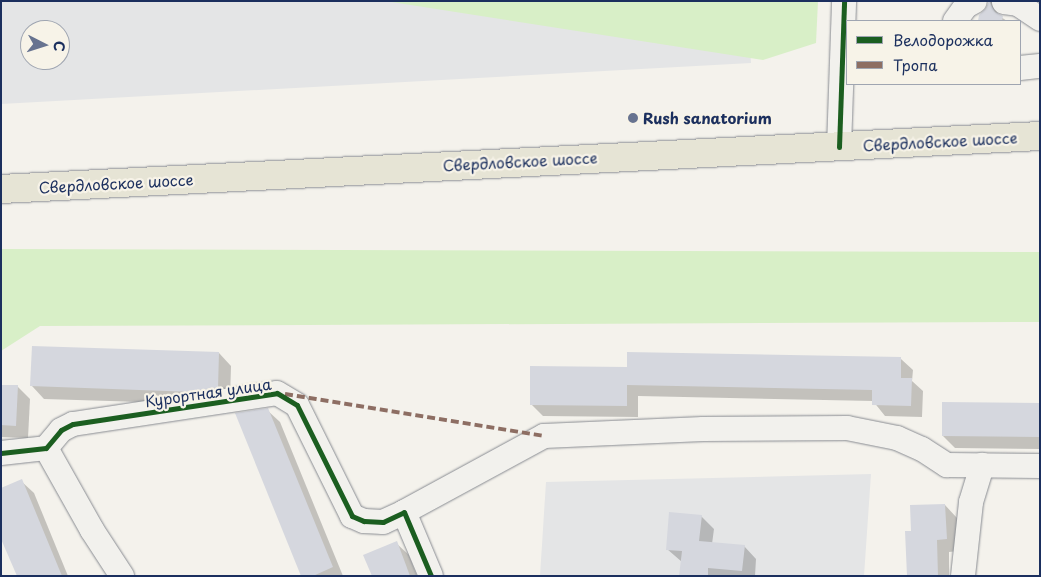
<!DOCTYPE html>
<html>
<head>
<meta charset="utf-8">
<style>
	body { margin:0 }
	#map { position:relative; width:1041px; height:577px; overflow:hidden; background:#f4f2ec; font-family:"Playpen Sans",sans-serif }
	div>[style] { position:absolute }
	.built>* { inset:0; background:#e4e5e6 }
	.green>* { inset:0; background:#d8efc7 }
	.shadow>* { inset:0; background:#0003 }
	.building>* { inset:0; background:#d5d7de }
	.roads { filter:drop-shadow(0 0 1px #898c92) drop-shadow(0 0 1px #898c92) }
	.minor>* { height:24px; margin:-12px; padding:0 12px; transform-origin:12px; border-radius:12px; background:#f2f1ed }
	.major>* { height:28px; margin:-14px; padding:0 14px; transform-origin:14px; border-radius:14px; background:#e6e4d5 }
	.quiet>* { height:4px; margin-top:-2px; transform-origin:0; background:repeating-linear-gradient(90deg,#8d6e63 0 8px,transparent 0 12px) }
	.cycleway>* { height:5px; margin:-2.5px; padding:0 2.5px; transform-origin:2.5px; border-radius:2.5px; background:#1b5e20 }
	.dots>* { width:14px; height:14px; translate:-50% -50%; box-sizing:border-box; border:2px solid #f7f3e8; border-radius:50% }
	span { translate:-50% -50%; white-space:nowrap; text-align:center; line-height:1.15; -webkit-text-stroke:4.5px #f7f3e8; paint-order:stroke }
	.poi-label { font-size:15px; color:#1b2f5e; font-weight:700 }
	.left { translate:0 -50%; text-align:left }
	.street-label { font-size:15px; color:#1b2f5e }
	.frame { position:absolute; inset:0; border:2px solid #1b2f5e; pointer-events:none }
	.legend { position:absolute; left:846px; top:20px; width:175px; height:65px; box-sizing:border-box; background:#f7f3e8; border:1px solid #9fa5b1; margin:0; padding:6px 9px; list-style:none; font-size:15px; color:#1b2f5e }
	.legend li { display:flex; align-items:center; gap:10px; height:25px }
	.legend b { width:25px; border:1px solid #9fa5b1 }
	.north { position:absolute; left:20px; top:20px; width:50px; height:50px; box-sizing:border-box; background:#f7f3e8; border:1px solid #9fa5b1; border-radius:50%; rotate:95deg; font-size:14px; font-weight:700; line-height:20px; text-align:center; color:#1b2f5e }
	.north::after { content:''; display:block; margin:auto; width:18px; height:22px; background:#677390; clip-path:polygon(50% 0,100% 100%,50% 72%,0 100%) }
</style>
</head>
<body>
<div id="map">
	<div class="built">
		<div style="clip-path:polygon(evenodd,1px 1px,747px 1px,751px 63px,1px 104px,1px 1px,30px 30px,60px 30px,60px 60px,30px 60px,30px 30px)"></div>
		<div style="clip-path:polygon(871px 474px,864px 576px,540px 576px,546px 482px)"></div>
	</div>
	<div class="green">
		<div style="clip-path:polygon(385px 1px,818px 1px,816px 43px,763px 60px)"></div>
		<div style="clip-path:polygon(1px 249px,1040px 252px,1040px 322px,40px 326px,1px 351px)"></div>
	</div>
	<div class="shadow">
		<div style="clip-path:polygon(990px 1px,996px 1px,998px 15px,1007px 21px,979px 21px)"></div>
		<div style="clip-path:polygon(219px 353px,231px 366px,230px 400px,208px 404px,44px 399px,32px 386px)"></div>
		<div style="clip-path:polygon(901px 359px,913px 370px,912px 381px,923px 391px,922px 417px,885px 416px,873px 401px,638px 396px,638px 417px,543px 416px,531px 404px,628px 369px)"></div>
		<div style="clip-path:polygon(1px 386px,17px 386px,30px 399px,28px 438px,1px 437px)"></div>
		<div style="clip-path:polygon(1040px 404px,1040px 449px,955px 448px,943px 436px)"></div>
		<div style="clip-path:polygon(267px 410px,280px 422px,343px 576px,303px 576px)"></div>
		<div style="clip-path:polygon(21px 481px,34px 493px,68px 576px,18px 576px)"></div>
		<div style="clip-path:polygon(945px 505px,957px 518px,959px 551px,949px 552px,949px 576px,908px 576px,913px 533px)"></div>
		<div style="clip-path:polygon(701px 516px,714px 529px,712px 544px,744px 546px,756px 559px,755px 576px,681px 576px,682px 562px,667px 549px)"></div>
		<div style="clip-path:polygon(396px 543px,409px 555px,417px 576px,373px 576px)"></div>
	</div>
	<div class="building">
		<div style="clip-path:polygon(989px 1px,995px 12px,1003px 16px,1002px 21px,978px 21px,979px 15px,986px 8px)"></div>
		<div style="clip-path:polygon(32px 346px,219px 352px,218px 388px,194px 392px,30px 386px)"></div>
		<div style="clip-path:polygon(627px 352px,901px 357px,901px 378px,912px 378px,911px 406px,872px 405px,872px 390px,627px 385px,627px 406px,530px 405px,530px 366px,627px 367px)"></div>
		<div style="clip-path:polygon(1px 385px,18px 385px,16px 426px,1px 425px)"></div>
		<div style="clip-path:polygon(942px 402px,1040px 403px,1040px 437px,942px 436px)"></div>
		<div style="clip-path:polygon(268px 408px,333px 567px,313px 576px,301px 576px,235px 413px)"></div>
		<div style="clip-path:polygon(22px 479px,62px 576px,17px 576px,1px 539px,1px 488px)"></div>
		<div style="clip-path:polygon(945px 504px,947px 539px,937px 540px,938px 576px,907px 576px,905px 531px,911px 531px,910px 505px)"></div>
		<div style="clip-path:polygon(669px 512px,702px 515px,699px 541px,745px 545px,742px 571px,708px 568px,708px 576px,679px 576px,682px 551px,666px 550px)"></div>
		<div style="clip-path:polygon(397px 541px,410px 576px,372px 576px,363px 555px)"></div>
	</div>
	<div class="roads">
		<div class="minor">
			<div style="left:1004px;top:2px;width:14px;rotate:8deg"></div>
			<div style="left:1018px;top:4px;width:27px;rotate:34deg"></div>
			<div style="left:955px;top:21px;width:19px;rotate:-54deg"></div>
			<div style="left:966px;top:6px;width:10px;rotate:-29deg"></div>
			<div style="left:1020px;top:68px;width:20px;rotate:-6deg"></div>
			<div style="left:839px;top:147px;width:146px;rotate:-88deg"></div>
			<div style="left:46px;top:448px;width:94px;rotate:60.7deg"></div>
			<div style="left:92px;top:530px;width:55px;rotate:56.9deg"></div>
			<div style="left:1px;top:453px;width:45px;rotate:-6.3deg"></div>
			<div style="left:46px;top:448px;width:23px;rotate:-50deg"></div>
			<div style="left:61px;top:430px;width:13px;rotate:-27deg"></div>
			<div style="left:73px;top:424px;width:206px;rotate:-8.6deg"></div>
			<div style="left:277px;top:393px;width:23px;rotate:31deg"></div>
			<div style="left:297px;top:405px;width:124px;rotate:63.6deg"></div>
			<div style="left:352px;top:516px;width:13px;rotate:23deg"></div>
			<div style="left:364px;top:521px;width:19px;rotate:3deg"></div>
			<div style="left:383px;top:522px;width:23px;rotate:-25deg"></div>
			<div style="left:404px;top:512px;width:69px;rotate:67.1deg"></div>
			<div style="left:404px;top:512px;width:159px;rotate:-28.5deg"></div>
			<div style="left:544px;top:436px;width:159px;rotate:-2.5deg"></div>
			<div style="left:703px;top:429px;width:144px;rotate:-0.4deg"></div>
			<div style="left:847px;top:428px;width:51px;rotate:11.3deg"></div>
			<div style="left:897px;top:438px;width:27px;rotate:24deg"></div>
			<div style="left:922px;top:449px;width:30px;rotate:33deg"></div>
			<div style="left:947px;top:465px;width:93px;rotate:0.6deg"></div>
			<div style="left:963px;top:576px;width:74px;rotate:-83.8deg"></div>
			<div style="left:971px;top:502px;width:39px;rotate:-73deg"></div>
		</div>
		<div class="major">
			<div style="left:1px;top:189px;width:1040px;rotate:-2.92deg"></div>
		</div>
	</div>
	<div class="quiet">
		<div style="left:285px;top:394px;width:262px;rotate:9.2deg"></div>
	</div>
	<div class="cycleway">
		<div style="left:839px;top:147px;width:146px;rotate:-88deg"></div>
		<div style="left:1px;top:453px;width:45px;rotate:-6.3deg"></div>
		<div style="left:46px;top:448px;width:23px;rotate:-50deg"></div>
		<div style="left:61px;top:430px;width:13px;rotate:-27deg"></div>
		<div style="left:73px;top:424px;width:206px;rotate:-8.6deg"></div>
		<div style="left:277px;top:393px;width:23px;rotate:31deg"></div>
		<div style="left:297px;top:405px;width:124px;rotate:63.6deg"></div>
		<div style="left:352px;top:516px;width:13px;rotate:23deg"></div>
		<div style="left:364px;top:521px;width:19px;rotate:3deg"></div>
		<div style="left:383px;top:522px;width:23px;rotate:-25deg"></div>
		<div style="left:404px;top:512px;width:69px;rotate:67.1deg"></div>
	</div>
	<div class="dots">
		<div style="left:633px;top:118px;background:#677390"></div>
	</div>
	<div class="poi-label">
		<span class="left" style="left:643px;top:118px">Rush sanatorium</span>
	</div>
	<div class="street-label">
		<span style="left:940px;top:141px;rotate:-3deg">Свердловское шоссе</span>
		<span style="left:520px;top:161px;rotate:-3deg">Свердловское шоссе</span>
		<span style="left:116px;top:183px;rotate:-3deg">Свердловское шоссе</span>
		<span style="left:208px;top:392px;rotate:-8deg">Курортная улица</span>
	</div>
	<div class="frame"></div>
	<ul class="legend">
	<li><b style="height:6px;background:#1b5e20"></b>Велодорожка</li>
	<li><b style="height:6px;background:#8d6e63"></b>Тропа</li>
	</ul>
	<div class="north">С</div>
</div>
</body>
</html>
